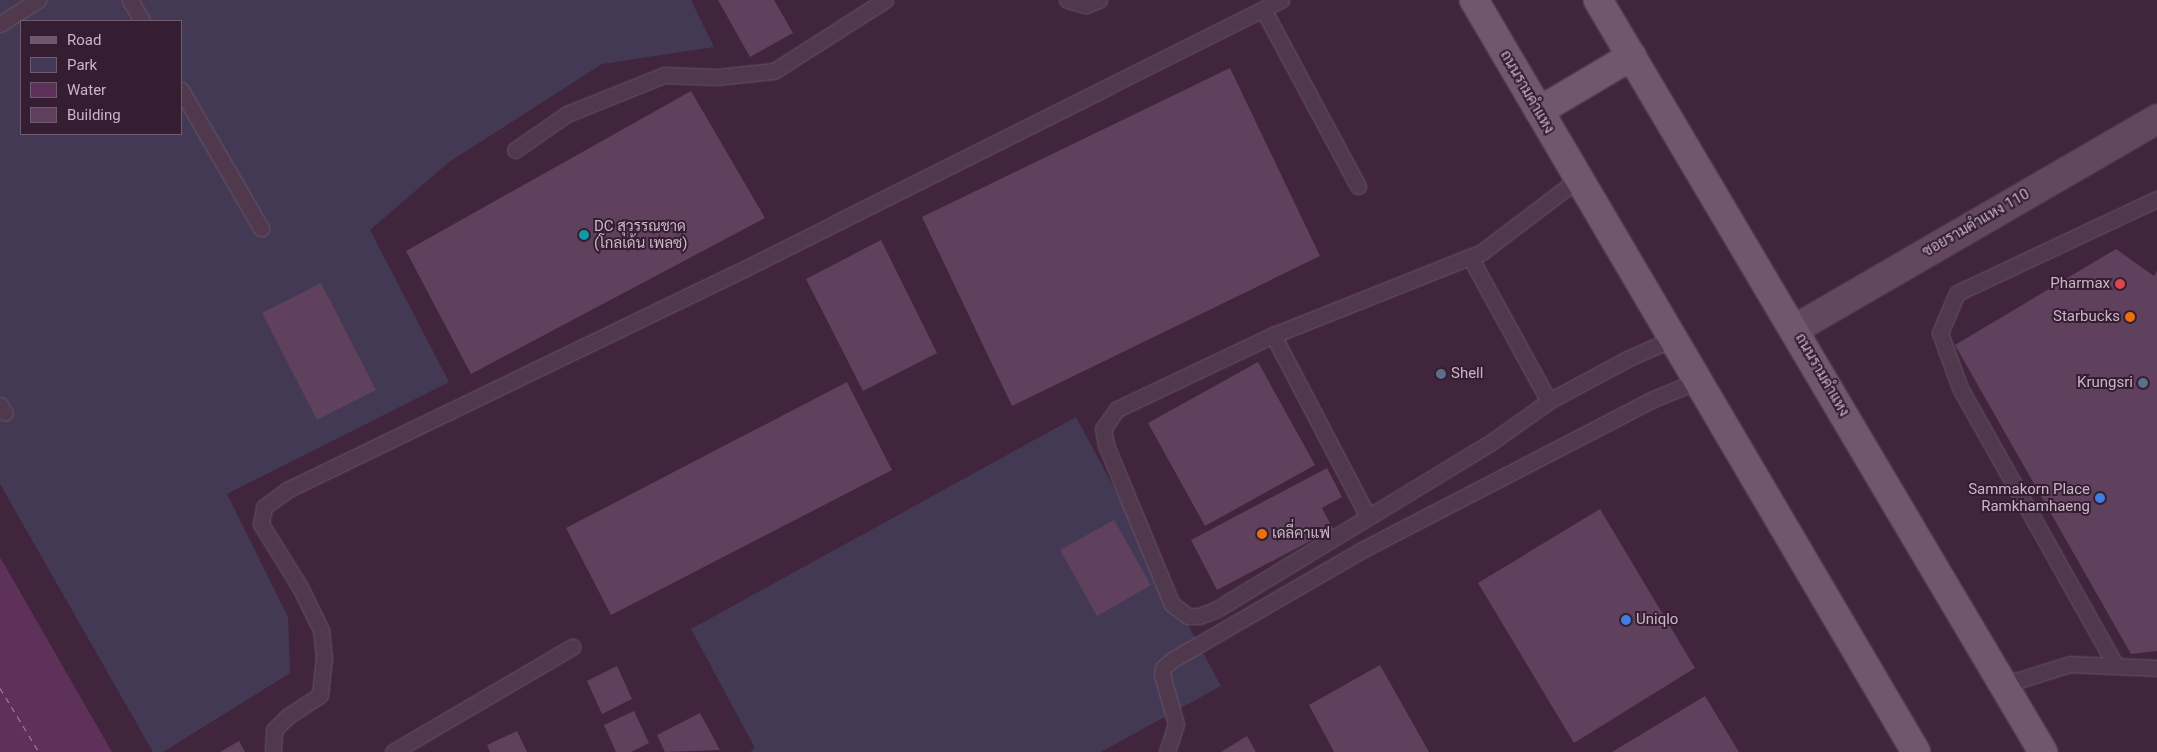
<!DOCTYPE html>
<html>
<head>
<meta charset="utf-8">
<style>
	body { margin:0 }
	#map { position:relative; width:2157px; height:752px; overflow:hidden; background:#40253d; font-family:Roboto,Sarabun,sans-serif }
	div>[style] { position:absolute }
	.green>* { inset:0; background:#433955 }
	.water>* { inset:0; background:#5e315a }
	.ferry>* { height:1px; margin-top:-0.5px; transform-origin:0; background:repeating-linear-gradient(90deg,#b27cad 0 6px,transparent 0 11px) }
	.building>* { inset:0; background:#60415d }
	.roads { filter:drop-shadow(0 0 1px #6a5467) drop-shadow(0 0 1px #6a5467) }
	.lane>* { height:15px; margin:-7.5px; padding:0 7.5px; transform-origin:7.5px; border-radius:7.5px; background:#50394d }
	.secondary>* { height:28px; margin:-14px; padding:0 14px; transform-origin:14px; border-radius:14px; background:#63475f }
	.primary>* { height:28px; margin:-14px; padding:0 14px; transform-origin:14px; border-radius:14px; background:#70576d }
	.dots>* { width:14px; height:14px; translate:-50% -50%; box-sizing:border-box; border:2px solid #351e32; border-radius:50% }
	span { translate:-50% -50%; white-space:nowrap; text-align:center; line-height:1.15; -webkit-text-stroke:4px #351e32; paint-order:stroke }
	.street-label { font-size:15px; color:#cab5c7 }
	.poi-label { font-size:15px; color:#cab5c7 }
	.left { translate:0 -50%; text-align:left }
	.right { translate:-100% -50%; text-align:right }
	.legend { position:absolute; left:20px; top:20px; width:162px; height:115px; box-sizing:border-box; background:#351e32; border:1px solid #715a6e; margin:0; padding:6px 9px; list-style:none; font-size:15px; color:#cab5c7 }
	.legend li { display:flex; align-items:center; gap:10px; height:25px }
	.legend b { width:25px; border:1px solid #715a6e }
</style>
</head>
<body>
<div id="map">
	<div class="green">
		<div style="clip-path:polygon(evenodd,0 0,691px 0,714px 47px,602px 64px,449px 162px,370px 230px,449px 382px,227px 494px,288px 617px,290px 673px,163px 752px,153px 752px,0 484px,0 0,21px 21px,181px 21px,181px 134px,21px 134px,21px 21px)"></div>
		<div style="clip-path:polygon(1076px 417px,1221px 686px,1101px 752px,750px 752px,755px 748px,691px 629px)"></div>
	</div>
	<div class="water">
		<div style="clip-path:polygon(0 557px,112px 752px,0 752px)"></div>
	</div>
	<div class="ferry">
		<div style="left:0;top:688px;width:75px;rotate:58.6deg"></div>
	</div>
	<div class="building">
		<div style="clip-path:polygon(718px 0,774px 0,793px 33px,750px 57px)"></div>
		<div style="clip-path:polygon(1230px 68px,1320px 256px,1012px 406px,922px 217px)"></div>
		<div style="clip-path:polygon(691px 91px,765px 218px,471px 374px,406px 251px)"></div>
		<div style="clip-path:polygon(881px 240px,937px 353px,863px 391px,806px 279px)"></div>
		<div style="clip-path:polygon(2116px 249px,2154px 276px,2157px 271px,2157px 651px,2131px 654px,1955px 345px)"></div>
		<div style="clip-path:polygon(321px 283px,376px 390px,317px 420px,262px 313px)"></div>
		<div style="clip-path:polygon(1258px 362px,1315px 465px,1205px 526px,1148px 423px)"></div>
		<div style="clip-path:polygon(847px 382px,892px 470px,611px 615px,566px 528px)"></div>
		<div style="clip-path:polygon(1327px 468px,1342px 497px,1322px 508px,1333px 529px,1217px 590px,1191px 540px)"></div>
		<div style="clip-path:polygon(1600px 509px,1695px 668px,1574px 743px,1478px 583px)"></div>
		<div style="clip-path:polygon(1114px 520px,1151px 585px,1097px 616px,1060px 550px)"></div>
		<div style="clip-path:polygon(1380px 665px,1429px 752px,1334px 752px,1309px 705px)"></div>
		<div style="clip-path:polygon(617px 666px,632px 699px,602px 714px,587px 681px)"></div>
		<div style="clip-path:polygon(1705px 696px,1739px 752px,1612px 752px)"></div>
		<div style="clip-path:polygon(634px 711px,649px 743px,631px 752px,616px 752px,604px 725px)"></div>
		<div style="clip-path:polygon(700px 713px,720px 750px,665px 752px,657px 735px)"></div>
		<div style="clip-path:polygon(517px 731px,527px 752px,490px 752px,487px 745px)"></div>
		<div style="clip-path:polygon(1247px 736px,1256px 752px,1221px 752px)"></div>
		<div style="clip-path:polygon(239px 741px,245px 752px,220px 752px)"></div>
	</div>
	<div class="roads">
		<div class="lane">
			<div style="left:130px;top:0;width:24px;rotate:60deg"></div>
			<div style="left:1067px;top:0;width:20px;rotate:15deg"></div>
			<div style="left:1086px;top:5px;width:14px;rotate:-21deg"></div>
			<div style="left:1263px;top:9px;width:201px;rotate:61.8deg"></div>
			<div style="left:0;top:24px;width:45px;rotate:-32.3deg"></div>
			<div style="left:181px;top:90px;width:160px;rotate:59.9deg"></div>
			<div style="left:515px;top:150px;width:63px;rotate:-34.7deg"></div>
			<div style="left:567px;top:114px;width:105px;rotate:-21.9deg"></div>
			<div style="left:664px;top:75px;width:53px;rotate:2.2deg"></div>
			<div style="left:717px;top:77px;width:57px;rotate:-6deg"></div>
			<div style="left:774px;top:71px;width:132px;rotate:-32.6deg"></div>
			<div style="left:1578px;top:179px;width:121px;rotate:142.8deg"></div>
			<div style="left:1482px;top:252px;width:225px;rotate:158.3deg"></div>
			<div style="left:1273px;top:335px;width:173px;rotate:154.6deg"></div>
			<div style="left:1117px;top:409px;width:24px;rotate:125deg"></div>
			<div style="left:1103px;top:429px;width:16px;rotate:79deg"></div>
			<div style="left:1106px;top:445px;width:172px;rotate:67.5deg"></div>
			<div style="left:1172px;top:604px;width:20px;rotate:37deg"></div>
			<div style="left:1188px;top:616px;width:11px"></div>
			<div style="left:1199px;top:616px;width:19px;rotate:-21deg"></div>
			<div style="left:1217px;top:609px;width:320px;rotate:-31.3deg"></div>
			<div style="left:1490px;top:443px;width:72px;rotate:-35.4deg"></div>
			<div style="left:1549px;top:401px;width:89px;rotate:-28.3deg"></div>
			<div style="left:1627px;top:359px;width:49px;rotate:-24deg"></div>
			<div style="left:1470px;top:257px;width:164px;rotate:61.3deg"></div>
			<div style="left:1273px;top:335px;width:203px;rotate:62.4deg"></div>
			<div style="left:0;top:405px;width:9px;rotate:58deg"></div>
			<div style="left:2116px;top:666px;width:319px;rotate:-119.3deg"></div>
			<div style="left:1960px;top:388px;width:59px;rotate:-110deg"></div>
			<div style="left:1940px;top:333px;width:43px;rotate:-67deg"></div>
			<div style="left:1957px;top:293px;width:221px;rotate:-25.2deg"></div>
			<div style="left:2003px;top:685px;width:70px;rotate:-17.4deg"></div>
			<div style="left:2070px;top:664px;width:87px;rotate:2.6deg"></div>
			<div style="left:273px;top:752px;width:22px;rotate:-87deg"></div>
			<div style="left:274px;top:730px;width:20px;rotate:-45deg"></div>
			<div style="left:288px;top:716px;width:38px;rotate:-33deg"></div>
			<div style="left:320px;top:695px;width:37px;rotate:-84deg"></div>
			<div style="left:324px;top:658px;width:28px;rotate:-96deg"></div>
			<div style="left:321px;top:630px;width:48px;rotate:-116deg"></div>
			<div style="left:300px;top:587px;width:74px;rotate:-121.8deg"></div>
			<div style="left:261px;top:524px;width:17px;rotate:-80deg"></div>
			<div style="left:264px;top:507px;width:29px;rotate:-36deg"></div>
			<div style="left:287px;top:490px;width:496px;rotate:-25.8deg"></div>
			<div style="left:734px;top:274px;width:612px;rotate:-26.61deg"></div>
			<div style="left:393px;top:752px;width:208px;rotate:-30.4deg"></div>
			<div style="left:1167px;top:752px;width:29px;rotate:-72deg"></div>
			<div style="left:1176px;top:724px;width:51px;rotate:-105.9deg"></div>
			<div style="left:1162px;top:675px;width:7px;rotate:-82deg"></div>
			<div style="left:1163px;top:668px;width:12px;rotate:-42deg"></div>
			<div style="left:1172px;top:660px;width:220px;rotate:-30.1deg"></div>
			<div style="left:1362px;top:550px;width:326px;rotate:-27.4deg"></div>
			<div style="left:1651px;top:400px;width:50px;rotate:-22.4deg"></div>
		</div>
		<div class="secondary">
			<div style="left:1795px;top:329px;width:419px;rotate:-30.1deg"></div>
		</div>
		<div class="primary">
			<div style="left:1474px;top:0;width:872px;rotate:59.55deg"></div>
			<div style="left:1598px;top:0;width:874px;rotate:59.38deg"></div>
			<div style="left:1539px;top:111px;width:108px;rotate:-30.6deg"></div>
		</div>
	</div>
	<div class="dots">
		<div style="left:584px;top:235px;background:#0f9aa8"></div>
		<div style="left:2120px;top:284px;background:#e0444e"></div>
		<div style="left:2130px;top:317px;background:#e8710a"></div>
		<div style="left:1441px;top:374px;background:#5c6f8a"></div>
		<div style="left:2143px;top:383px;background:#5c6f8a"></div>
		<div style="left:2100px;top:498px;background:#3f7fe0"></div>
		<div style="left:1262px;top:534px;background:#e8710a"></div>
		<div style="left:1626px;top:620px;background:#3f7fe0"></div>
	</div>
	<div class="street-label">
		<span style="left:1527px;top:92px;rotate:60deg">ถนนรามคำแหง</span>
		<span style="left:1976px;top:223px;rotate:-30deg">ซอยรามคำแหง 110</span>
		<span style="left:1822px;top:375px;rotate:60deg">ถนนรามคำแหง</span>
	</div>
	<div class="poi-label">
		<span class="left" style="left:594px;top:235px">DC สุวรรณชาด<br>(โกลเด้น เพลซ)</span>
		<span class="right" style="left:2110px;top:284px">Pharmax</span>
		<span class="right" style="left:2120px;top:317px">Starbucks</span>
		<span class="left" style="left:1451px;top:374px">Shell</span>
		<span class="right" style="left:2133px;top:383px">Krungsri</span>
		<span class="right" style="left:2090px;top:498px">Sammakorn Place<br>Ramkhamhaeng</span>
		<span class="left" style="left:1272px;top:534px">เดลี่คาแฟ</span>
		<span class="left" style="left:1636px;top:620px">Uniqlo</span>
	</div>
	<ul class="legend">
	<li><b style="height:6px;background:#70576d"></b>Road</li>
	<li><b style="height:14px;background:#433955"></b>Park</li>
	<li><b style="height:14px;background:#5e315a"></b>Water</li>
	<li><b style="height:14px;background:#60415d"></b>Building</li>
	</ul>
</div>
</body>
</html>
